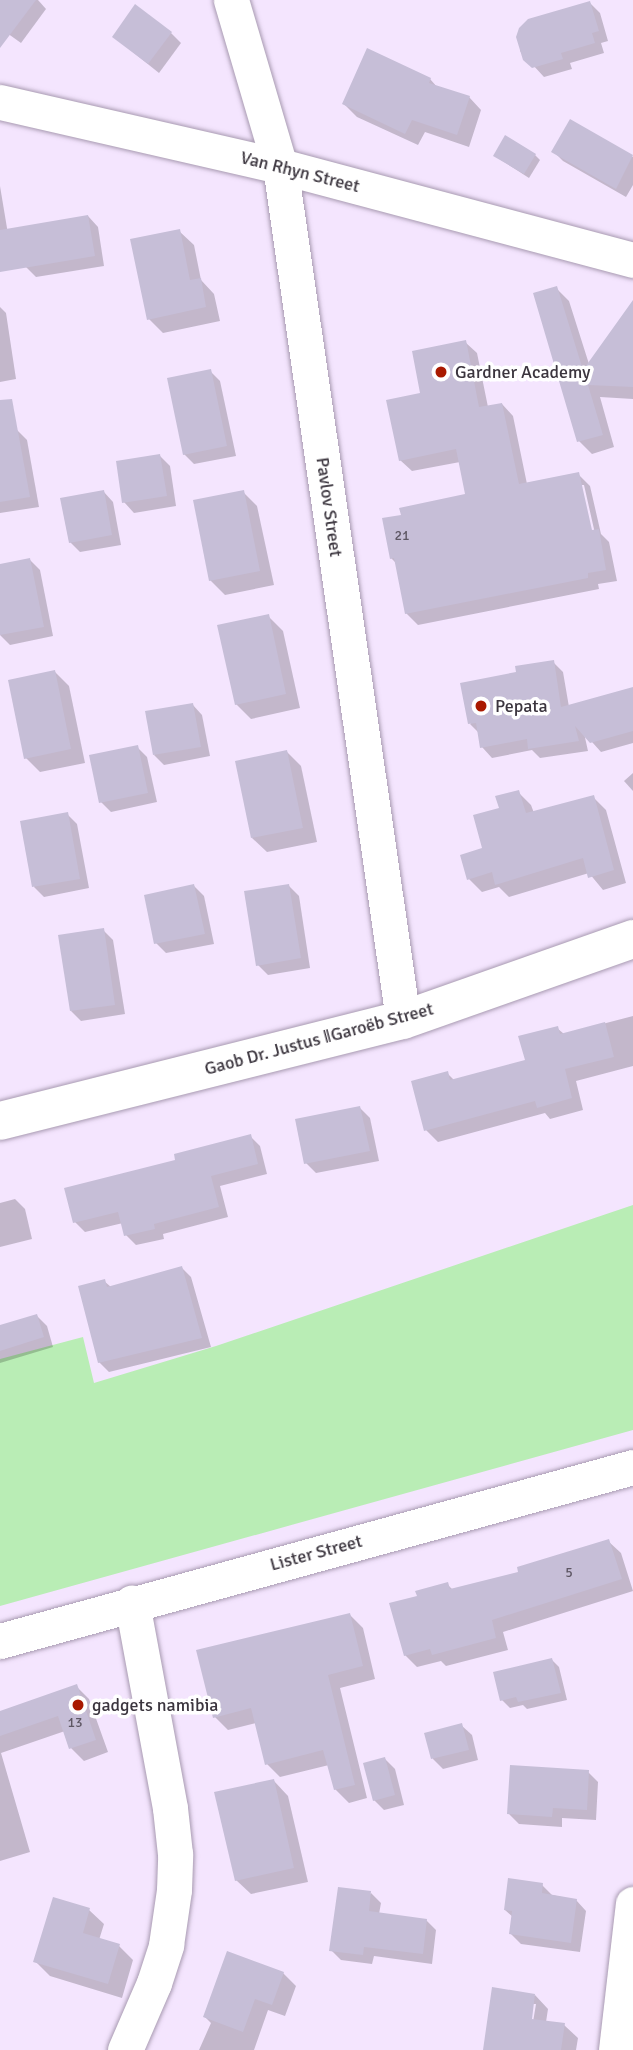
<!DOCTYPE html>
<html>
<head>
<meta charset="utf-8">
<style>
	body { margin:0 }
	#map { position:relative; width:633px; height:2050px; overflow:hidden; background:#f4e5fe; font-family:Signika,sans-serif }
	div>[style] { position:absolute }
	.green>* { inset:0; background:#b9edb5 }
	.shadow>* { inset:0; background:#0003 }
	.building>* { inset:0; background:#c6bed7 }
	.roads { filter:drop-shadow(0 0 2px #a89ab1) drop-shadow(0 0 2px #a89ab1) }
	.minor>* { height:35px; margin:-17.5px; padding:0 17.5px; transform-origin:17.5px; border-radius:17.5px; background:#fff }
	.tertiary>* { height:38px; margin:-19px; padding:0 19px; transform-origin:19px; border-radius:19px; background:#fff }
	.dots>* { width:19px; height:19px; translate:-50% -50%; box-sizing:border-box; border:4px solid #fff; border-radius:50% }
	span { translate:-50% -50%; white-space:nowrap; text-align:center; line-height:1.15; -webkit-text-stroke:7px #fff; paint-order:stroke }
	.number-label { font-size:14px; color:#5e5764 }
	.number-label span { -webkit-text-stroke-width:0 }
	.street-label { font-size:18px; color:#3b353e }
	.poi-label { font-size:18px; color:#3b353e }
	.left { translate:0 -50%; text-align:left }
</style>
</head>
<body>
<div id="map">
	<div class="green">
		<div style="clip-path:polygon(633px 1205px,633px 1430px,0 1606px,0 1359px,83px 1337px,94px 1383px,216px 1346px)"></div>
	</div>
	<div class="shadow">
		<div style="clip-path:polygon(0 0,38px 0,46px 9px,21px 43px,0 28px)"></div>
		<div style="clip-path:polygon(590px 3px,600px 13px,608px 41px,601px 43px,604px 53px,570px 63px,572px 69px,544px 77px,520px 51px,521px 29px)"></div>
		<div style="clip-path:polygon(171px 33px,181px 43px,159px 73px,114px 37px)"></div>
		<div style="clip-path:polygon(430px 79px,438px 88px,469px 97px,481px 110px,469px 147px,425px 132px,418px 145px,357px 117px,344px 104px)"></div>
		<div style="clip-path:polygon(571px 121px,633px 157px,633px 185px,626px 197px,563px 161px,553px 151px)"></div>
		<div style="clip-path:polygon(535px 155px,540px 160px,529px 178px,495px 156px)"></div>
		<div style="clip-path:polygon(0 186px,10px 246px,0 247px)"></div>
		<div style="clip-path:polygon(88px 216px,98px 227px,104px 266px,36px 277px,26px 267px)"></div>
		<div style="clip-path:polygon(179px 231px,194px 245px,201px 280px,214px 294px,220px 321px,163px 333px,149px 319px)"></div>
		<div style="clip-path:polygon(556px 288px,569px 301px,589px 364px,633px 322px,633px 399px,600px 397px,614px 447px,592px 454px,579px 441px)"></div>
		<div style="clip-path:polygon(0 307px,6px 313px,16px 379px,0 382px)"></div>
		<div style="clip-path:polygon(evenodd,465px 342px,477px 353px,488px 407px,502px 404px,513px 416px,527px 484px,578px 474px,590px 486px,601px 534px,609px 542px,617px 581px,598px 584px,599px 589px,418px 625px,406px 613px,397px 564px,391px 558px,403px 516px,467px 496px,460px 462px,412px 471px,400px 460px,422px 394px,465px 342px,580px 485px,584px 485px,596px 538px,593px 539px,580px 485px)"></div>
		<div style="clip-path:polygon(210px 371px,220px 381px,236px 456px,194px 464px,184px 454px)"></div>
		<div style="clip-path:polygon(17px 430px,27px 440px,39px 507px,0 513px,0 433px)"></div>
		<div style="clip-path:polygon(160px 456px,170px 466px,176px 506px,134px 513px,124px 502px)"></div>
		<div style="clip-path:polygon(103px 491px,113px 502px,121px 545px,80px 552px,70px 542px)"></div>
		<div style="clip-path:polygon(243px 492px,257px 506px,274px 585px,225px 595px,210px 580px)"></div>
		<div style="clip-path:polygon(30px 560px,40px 570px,53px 636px,10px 645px,0 635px,0 566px)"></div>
		<div style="clip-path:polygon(268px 616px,283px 631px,300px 708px,251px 719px,236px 704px)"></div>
		<div style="clip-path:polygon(553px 662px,563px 672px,569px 707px,633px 689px,633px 743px,601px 752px,584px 733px,588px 751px,540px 758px,532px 750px,492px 758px,482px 747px,479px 733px,470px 724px)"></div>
		<div style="clip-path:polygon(55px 672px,69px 686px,85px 763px,40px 772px,26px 758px)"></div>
		<div style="clip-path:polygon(192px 704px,202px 715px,210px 756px,164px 765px,154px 755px)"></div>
		<div style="clip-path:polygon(137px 747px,147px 757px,157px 802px,111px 812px,101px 802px)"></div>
		<div style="clip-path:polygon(287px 752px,301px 766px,317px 842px,267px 852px,252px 838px)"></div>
		<div style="clip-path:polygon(633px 773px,633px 791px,624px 781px)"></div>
		<div style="clip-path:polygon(518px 792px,531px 805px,534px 813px,593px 797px,606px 810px,626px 883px,603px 890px,589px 873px,509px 897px,499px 887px,482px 892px,469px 879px,501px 809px)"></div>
		<div style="clip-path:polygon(67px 814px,77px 824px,89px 888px,44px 897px,34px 887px)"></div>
		<div style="clip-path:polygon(194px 886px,204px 896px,214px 944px,166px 953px,156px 943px)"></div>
		<div style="clip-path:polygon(289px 886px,299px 896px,310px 968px,268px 975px,258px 965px)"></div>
		<div style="clip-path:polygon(103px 930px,113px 940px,125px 1014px,81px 1021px,71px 1011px)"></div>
		<div style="clip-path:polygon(633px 1016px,633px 1066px,576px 1081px,583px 1110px,550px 1119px,545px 1113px,438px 1142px,426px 1130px,447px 1073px,455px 1081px,527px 1061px,557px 1028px,564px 1034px)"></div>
		<div style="clip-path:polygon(360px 1108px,370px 1118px,379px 1161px,316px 1173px,306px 1163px)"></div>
		<div style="clip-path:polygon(250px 1136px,260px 1146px,267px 1174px,220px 1186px,228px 1217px,163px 1234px,164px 1239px,136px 1245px,126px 1235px,123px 1223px,85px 1232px,75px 1222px,178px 1161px)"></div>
		<div style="clip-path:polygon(15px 1199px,25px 1209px,32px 1239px,0 1247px,0 1203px)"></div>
		<div style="clip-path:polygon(182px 1268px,191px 1277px,211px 1347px,109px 1372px,99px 1362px,104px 1281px,111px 1287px)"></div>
		<div style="clip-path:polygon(37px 1316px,47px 1326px,53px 1347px,0 1363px,0 1327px)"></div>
		<div style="clip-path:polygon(608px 1541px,621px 1553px,633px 1591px,503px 1632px,508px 1650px,446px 1666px,441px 1661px,417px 1667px,405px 1655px,419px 1597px,447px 1584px,453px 1590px,520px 1573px)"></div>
		<div style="clip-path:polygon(350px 1615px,363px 1628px,375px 1679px,340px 1688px,367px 1798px,349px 1803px,335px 1789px,329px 1765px,280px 1777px,267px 1764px,256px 1723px,228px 1730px,215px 1717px)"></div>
		<div style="clip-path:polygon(551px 1659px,559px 1667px,567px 1700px,527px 1709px,523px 1705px,510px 1708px,502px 1700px)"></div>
		<div style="clip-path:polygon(76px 1686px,89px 1699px,108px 1752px,84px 1761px,71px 1748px,65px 1731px,1px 1753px,30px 1852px,0 1861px,0 1713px)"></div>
		<div style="clip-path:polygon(461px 1725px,472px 1735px,478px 1760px,443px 1769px,433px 1759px,427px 1735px)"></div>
		<div style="clip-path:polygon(385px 1759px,395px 1769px,404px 1805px,384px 1810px,374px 1800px)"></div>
		<div style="clip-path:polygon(588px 1772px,598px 1782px,596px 1820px,562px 1818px,562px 1827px,519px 1824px,509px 1814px)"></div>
		<div style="clip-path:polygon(274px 1781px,288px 1796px,308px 1882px,251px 1894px,236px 1880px)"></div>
		<div style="clip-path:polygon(542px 1885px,552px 1895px,576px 1900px,586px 1911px,580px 1952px,521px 1944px,511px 1934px,513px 1917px,505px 1910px)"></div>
		<div style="clip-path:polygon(371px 1893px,381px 1903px,379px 1914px,426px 1920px,436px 1930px,432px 1964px,374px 1956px,372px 1964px,341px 1960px,331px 1950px)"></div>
		<div style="clip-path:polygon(89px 1910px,104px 1924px,99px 1940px,119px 1946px,133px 1960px,122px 1998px,50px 1976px,35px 1961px)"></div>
		<div style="clip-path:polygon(283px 1973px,296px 1986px,285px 2016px,268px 2010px,254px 2050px,199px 2050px,211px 2023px,205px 2017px)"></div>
		<div style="clip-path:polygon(evenodd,535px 1995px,548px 2009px,546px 2022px,564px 2025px,578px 2038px,576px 2050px,485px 2050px,535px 1995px,532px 2004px,536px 2004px,532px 2028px,529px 2027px,532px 2004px)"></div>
	</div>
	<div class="building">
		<div style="clip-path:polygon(0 0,36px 0,0 48px)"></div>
		<div style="clip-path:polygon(590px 1px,599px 31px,592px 33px,595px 43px,561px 53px,563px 59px,532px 68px,523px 60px,516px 37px,519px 28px,528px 19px)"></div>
		<div style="clip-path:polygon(135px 4px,172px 32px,148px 64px,112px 37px)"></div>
		<div style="clip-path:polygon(367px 48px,431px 78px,429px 83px,470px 96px,457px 135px,412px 120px,405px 134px,342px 104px)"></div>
		<div style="clip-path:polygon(570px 119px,633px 155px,616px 189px,551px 152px)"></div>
		<div style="clip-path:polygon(505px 135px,536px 154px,524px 174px,493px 156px)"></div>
		<div style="clip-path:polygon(88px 215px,95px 256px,0 272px,0 230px)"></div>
		<div style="clip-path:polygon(180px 229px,190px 280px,201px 278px,206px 307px,147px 320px,130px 239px)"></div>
		<div style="clip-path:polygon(557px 286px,583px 370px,633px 300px,633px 387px,588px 385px,603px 435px,577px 442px,533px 293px)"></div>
		<div style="clip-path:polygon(466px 340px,479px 407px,502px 403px,519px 484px,579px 472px,592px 530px,599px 529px,606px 570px,588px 573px,588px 578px,405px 614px,394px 558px,390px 559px,382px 518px,401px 515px,399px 508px,465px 494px,456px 449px,399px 461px,386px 400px,420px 393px,412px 351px)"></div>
		<div style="clip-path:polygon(211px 369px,227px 446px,183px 455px,167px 378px)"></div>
		<div style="clip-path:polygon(12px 399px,30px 497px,0 502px,0 400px)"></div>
		<div style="clip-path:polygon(160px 454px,167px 496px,122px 503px,116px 461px)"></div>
		<div style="clip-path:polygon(104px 490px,112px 535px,69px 543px,60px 498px)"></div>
		<div style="clip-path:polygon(244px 490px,260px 571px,209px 581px,193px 500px)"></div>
		<div style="clip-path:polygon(30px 558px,44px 627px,0 635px,0 564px)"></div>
		<div style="clip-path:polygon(269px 614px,286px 694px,235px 705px,217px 625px)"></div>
		<div style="clip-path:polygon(554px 660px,561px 707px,633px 687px,633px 731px,590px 743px,575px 726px,579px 741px,528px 749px,527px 739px,480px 748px,476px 723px,468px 724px,460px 683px,516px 672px,515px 666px)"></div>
		<div style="clip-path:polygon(55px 670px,71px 749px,24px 759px,8px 680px)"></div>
		<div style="clip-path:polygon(193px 703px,201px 747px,153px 755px,145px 711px)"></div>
		<div style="clip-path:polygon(138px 745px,148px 793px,99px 803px,89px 755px)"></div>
		<div style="clip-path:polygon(287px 750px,303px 828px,251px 838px,235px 761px)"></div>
		<div style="clip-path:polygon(519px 790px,526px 813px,594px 795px,614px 870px,588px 878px,583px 858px,495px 885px,492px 872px,467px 880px,460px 855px,482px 848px,473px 815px,499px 808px,495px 796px)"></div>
		<div style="clip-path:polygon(68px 812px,80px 879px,32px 887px,20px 821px)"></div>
		<div style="clip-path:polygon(194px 884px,205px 934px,154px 944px,144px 895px)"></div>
		<div style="clip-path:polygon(289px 884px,301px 958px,256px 966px,244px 891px)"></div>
		<div style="clip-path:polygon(104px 928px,115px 1005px,70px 1011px,58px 935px)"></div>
		<div style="clip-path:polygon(605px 1022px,614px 1057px,565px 1069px,572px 1098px,537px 1108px,535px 1101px,424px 1131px,411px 1081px,448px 1071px,450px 1080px,525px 1060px,518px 1036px,558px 1026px,560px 1034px)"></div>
		<div style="clip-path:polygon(360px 1106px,370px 1151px,304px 1164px,295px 1119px)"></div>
		<div style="clip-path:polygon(251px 1134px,258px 1164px,211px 1176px,219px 1207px,154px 1224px,155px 1229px,124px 1236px,118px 1212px,73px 1223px,64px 1188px,175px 1160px,174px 1154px)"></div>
		<div style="clip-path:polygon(182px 1266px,202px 1338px,98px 1363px,78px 1286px,105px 1279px,107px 1287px)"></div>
		<div style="clip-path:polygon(37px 1314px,44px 1337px,0 1351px,0 1325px)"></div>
		<div style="clip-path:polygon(609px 1539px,622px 1579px,492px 1620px,496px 1638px,432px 1655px,430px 1649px,404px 1656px,389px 1603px,417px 1596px,415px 1591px,448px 1582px,450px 1589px,518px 1572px,517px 1567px)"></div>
		<div style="clip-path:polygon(350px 1613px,363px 1666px,328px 1675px,355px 1785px,334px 1790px,323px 1750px,265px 1765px,251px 1708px,213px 1718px,196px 1650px)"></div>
		<div style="clip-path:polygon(552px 1658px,561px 1693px,518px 1702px,516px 1697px,500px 1701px,493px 1672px)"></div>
		<div style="clip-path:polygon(77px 1684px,96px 1740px,69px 1749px,58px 1716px,0 1736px,0 1711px)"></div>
		<div style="clip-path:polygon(462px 1723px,469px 1750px,431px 1759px,424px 1733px)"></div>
		<div style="clip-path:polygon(385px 1757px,395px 1795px,373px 1801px,363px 1763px)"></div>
		<div style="clip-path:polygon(510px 1765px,589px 1770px,587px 1810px,553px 1808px,552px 1817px,507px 1814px)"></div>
		<div style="clip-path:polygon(274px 1779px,294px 1868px,235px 1881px,214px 1792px)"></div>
		<div style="clip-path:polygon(508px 1878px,543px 1883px,542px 1893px,577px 1899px,571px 1943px,509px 1934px,512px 1911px,504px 1910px)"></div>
		<div style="clip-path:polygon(338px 1887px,371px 1891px,369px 1911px,427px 1919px,423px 1954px,364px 1947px,363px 1955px,329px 1951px)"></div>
		<div style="clip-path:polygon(53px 1897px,90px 1908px,83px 1933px,120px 1944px,108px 1984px,33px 1962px)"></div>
		<div style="clip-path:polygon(227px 1951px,284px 1972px,272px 2005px,255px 1999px,243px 2032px,203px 2017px)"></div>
		<div style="clip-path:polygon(492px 1987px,535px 1994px,532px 2019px,565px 2023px,561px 2050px,483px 2050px)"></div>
	</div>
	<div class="roads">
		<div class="minor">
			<div style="left:231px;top:0;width:173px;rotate:73.6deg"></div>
			<div style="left:280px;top:166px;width:863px;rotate:81.8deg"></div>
			<div style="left:0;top:102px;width:287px;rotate:12.9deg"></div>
			<div style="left:280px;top:166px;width:365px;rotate:14.9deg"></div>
			<div style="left:0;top:1641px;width:656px;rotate:-15.37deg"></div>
			<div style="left:125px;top:2050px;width:73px;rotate:-66.6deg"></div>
			<div style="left:154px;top:1983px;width:40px;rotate:-72deg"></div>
			<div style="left:166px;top:1945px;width:56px;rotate:-81.7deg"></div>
			<div style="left:174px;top:1890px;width:36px;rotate:-88deg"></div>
			<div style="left:175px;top:1854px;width:46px;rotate:-96.2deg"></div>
			<div style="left:170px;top:1808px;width:209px;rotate:-100.5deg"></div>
			<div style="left:616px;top:2050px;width:147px;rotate:-83.4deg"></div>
		</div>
		<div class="tertiary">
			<div style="left:0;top:1121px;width:415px;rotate:-14.1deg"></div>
			<div style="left:403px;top:1020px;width:244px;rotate:-19.4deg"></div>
		</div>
	</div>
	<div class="dots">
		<div style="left:441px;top:372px;background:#a91900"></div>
		<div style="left:481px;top:706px;background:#a91900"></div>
		<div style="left:78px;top:1705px;background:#a91900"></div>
	</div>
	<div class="number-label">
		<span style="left:402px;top:536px">21</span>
		<span style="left:569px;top:1573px">5</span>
		<span style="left:75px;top:1723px">13</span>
	</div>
	<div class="street-label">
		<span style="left:300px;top:172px;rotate:14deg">Van Rhyn Street</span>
		<span style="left:329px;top:507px;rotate:82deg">Pavlov Street</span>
		<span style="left:319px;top:1039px;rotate:-15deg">Gaob Dr. Justus ǁGaroëb Street</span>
		<span style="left:316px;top:1553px;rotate:-15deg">Lister Street</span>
	</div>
	<div class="poi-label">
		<span class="left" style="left:455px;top:372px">Gardner Academy</span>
		<span class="left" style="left:495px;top:706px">Pepata</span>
		<span class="left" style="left:92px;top:1705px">gadgets namibia</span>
	</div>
</div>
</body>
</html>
